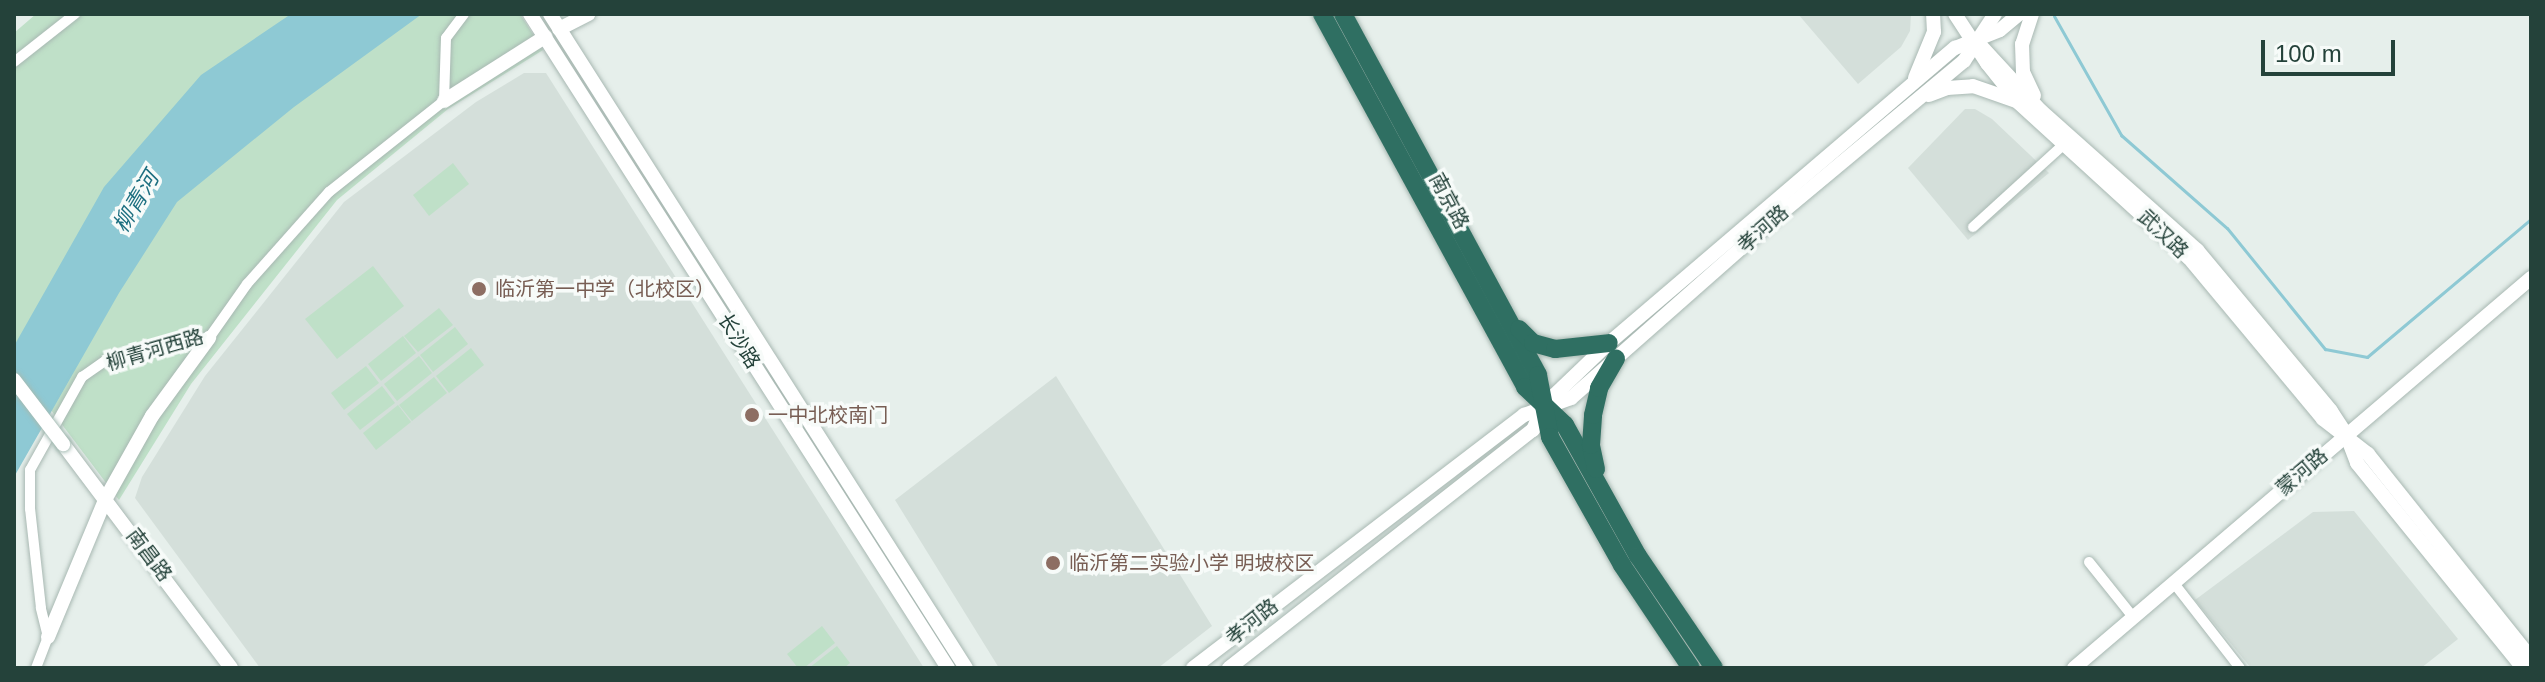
<!DOCTYPE html>
<html>
<head>
<meta charset="utf-8">
<style>
	body { margin:0 }
	#map { position:relative; width:2545px; height:682px; overflow:hidden; background:#e6efeb; font-family:Arial,"Noto Sans SC",sans-serif }
	div>[style] { position:absolute }
	.built>* { inset:0; background:#d4dfda }
	.green>* { inset:0; background:#bfe0c8 }
	.water>* { inset:0; background:#8ec9d4 }
	.stream>* { height:3px; margin:-1.5px; padding:0 1.5px; transform-origin:1.5px; border-radius:1.5px; background:#8ec9d4 }
	.roads { filter:drop-shadow(0 0 2px #a8b8b2) drop-shadow(0 0 2px #a8b8b2) }
	.street>* { height:10px; margin:-5px; padding:0 5px; transform-origin:5px; border-radius:5px; background:#fff }
	.secondary>* { height:14px; margin:-7px; padding:0 7px; transform-origin:7px; border-radius:7px; background:#fff }
	.highway>* { height:18px; margin:-9px; padding:0 9px; transform-origin:9px; border-radius:9px; background:#2f6f62 }
	.bridges { filter:drop-shadow(0 0 2px #a4bbb3) drop-shadow(0 0 2px #a4bbb3) }
	.secondary-bridge>* { height:14px; margin:-7px; padding:0 7px; transform-origin:7px; border-radius:7px; background:#fff }
	.dots>* { width:22px; height:22px; translate:-50% -50%; box-sizing:border-box; border:4px solid #f7fbf9; border-radius:50% }
	span { translate:-50% -50%; white-space:nowrap; text-align:center; line-height:1.15; -webkit-text-stroke:7px #f7fbf9; paint-order:stroke }
	.street-label { font-size:20px; color:#24423a }
	.education-label { font-size:20px; color:#785e54 }
	.left { translate:0 -50%; text-align:left }
	.water-label { font-size:22px; color:#1c6f80; font-style:italic }
	.frame { position:absolute; inset:0; border:16px solid #24423a; pointer-events:none }
	.scale { position:absolute; left:2261px; top:40px; width:134px; height:36px; box-sizing:border-box; border:4px solid #24423a; border-top:0; padding-left:10px; font-size:24px; line-height:28px; white-space:nowrap; color:#24423a; -webkit-text-stroke:6px #f7fbf9; paint-order:stroke }
</style>
</head>
<body>
<div id="map">
	<div class="built">
		<div style="clip-path:polygon(1798px 14px,1911px 14px,1910px 31px,1901px 47px,1858px 84px)"></div>
		<div style="clip-path:polygon(524px 73px,546px 73px,924px 668px,260px 668px,135px 498px,142px 477px,205px 376px,344px 202px,476px 102px)"></div>
		<div style="clip-path:polygon(1965px 109px,1975px 109px,1992px 119px,2049px 173px,1968px 240px,1908px 168px)"></div>
		<div style="clip-path:polygon(1056px 376px,1212px 626px,1158px 668px,999px 668px,895px 500px)"></div>
		<div style="clip-path:polygon(2354px 511px,2458px 639px,2421px 668px,2251px 668px,2195px 600px,2313px 512px)"></div>
	</div>
	<div class="green">
		<div style="clip-path:polygon(36px 14px,520px 14px,543px 50px,448px 109px,337px 200px,191px 384px,119px 500px,14px 361px,14px 33px)"></div>
		<div style="clip-path:polygon(453px 163px,469px 184px,429px 216px,413px 195px)"></div>
		<div style="clip-path:polygon(373px 266px,404px 306px,337px 359px,305px 319px)"></div>
		<div style="clip-path:polygon(439px 308px,453px 325px,418px 352px,404px 336px)"></div>
		<div style="clip-path:polygon(455px 327px,468px 344px,433px 372px,420px 355px)"></div>
		<div style="clip-path:polygon(403px 336px,416px 353px,381px 381px,368px 364px)"></div>
		<div style="clip-path:polygon(471px 348px,484px 365px,449px 393px,436px 376px)"></div>
		<div style="clip-path:polygon(419px 356px,432px 373px,397px 401px,384px 384px)"></div>
		<div style="clip-path:polygon(366px 366px,379px 383px,344px 410px,331px 393px)"></div>
		<div style="clip-path:polygon(434px 377px,447px 393px,412px 421px,399px 405px)"></div>
		<div style="clip-path:polygon(382px 386px,395px 403px,360px 430px,347px 414px)"></div>
		<div style="clip-path:polygon(398px 405px,411px 422px,376px 450px,363px 433px)"></div>
		<div style="clip-path:polygon(822px 626px,835px 643px,804px 668px,798px 668px,787px 654px)"></div>
		<div style="clip-path:polygon(837px 646px,850px 663px,844px 668px,809px 668px)"></div>
	</div>
	<div class="water">
		<div style="clip-path:polygon(291px 14px,422px 14px,294px 107px,177px 202px,119px 293px,14px 477px,14px 346px,104px 187px,201px 75px)"></div>
	</div>
	<div class="stream">
		<div style="left:2054px;top:16px;width:137px;rotate:60.6deg"></div>
		<div style="left:2121px;top:135px;width:141px;rotate:41.3deg"></div>
		<div style="left:2227px;top:228px;width:156px;rotate:51deg"></div>
		<div style="left:2325px;top:349px;width:43px;rotate:10.8deg"></div>
		<div style="left:2367px;top:357px;width:214px;rotate:-40.1deg"></div>
	</div>
	<div class="roads">
		<div class="street">
			<div style="left:14px;top:62px;width:78px;rotate:-38.2deg"></div>
			<div style="left:1973px;top:227px;width:122px;rotate:-42.3deg"></div>
			<div style="left:2089px;top:562px;width:70px;rotate:51.3deg"></div>
			<div style="left:2173px;top:582px;width:109px;rotate:52.1deg"></div>
			<div style="left:36px;top:668px;width:33px;rotate:-69deg"></div>
			<div style="left:48px;top:637px;width:30px;rotate:-104deg"></div>
			<div style="left:41px;top:608px;width:100px;rotate:-96.3deg"></div>
			<div style="left:30px;top:509px;width:39px;rotate:-90deg"></div>
			<div style="left:30px;top:470px;width:107px;rotate:-60.8deg"></div>
			<div style="left:82px;top:377px;width:29px;rotate:-35deg"></div>
			<div style="left:106px;top:360px;width:105px;rotate:-12.1deg"></div>
			<div style="left:209px;top:338px;width:66px;rotate:-54.9deg"></div>
			<div style="left:247px;top:284px;width:123px;rotate:-48.3deg"></div>
			<div style="left:329px;top:192px;width:147px;rotate:-38.4deg"></div>
			<div style="left:444px;top:101px;width:63px;rotate:-88.2deg"></div>
			<div style="left:446px;top:38px;width:30px;rotate:-53deg"></div>
		</div>
		<div class="secondary">
			<div style="left:530px;top:14px;width:776px;rotate:57.42deg"></div>
			<div style="left:550px;top:14px;width:775px;rotate:57.54deg"></div>
			<div style="left:1955px;top:14px;width:59px;rotate:56.9deg"></div>
			<div style="left:1987px;top:63px;width:51px;rotate:51.3deg"></div>
			<div style="left:2019px;top:103px;width:230px;rotate:42.4deg"></div>
			<div style="left:2189px;top:258px;width:209px;rotate:50.2deg"></div>
			<div style="left:2323px;top:419px;width:57px;rotate:37.9deg"></div>
			<div style="left:2368px;top:454px;width:261px;rotate:51.4deg"></div>
			<div style="left:2032px;top:14px;width:32px;rotate:108deg"></div>
			<div style="left:2022px;top:44px;width:28px;rotate:88deg"></div>
			<div style="left:2023px;top:72px;width:26px;rotate:65deg"></div>
			<div style="left:559px;top:29px;width:33px;rotate:-27deg"></div>
			<div style="left:1981px;top:46px;width:88px;rotate:47.3deg"></div>
			<div style="left:2041px;top:111px;width:209px;rotate:41.7deg"></div>
			<div style="left:2197px;top:250px;width:209px;rotate:50.2deg"></div>
			<div style="left:2331px;top:411px;width:27px;rotate:57deg"></div>
			<div style="left:2346px;top:434px;width:31px;rotate:69deg"></div>
			<div style="left:2357px;top:463px;width:264px;rotate:51deg"></div>
			<div style="left:1915px;top:78px;width:50px;rotate:-67.6deg"></div>
			<div style="left:1934px;top:32px;width:18px;rotate:-93deg"></div>
			<div style="left:1929px;top:95px;width:19px;rotate:-21deg"></div>
			<div style="left:1947px;top:88px;width:26px;rotate:-4deg"></div>
			<div style="left:1973px;top:86px;width:46px;rotate:19.2deg"></div>
			<div style="left:444px;top:101px;width:120px;rotate:-32.4deg"></div>
			<div style="left:63px;top:444px;width:280px;rotate:53.1deg"></div>
			<div style="left:48px;top:637px;width:151px;rotate:-67.4deg"></div>
			<div style="left:106px;top:498px;width:94px;rotate:-60.7deg"></div>
			<div style="left:152px;top:416px;width:97px;rotate:-53.8deg"></div>
			<div style="left:1193px;top:668px;width:417px;rotate:-37.4deg"></div>
			<div style="left:1524px;top:415px;width:50px;rotate:-19.9deg"></div>
			<div style="left:1571px;top:398px;width:261px;rotate:-41.4deg"></div>
			<div style="left:1767px;top:225px;width:256px;rotate:-39.8deg"></div>
			<div style="left:1964px;top:61px;width:56px;rotate:-56.6deg"></div>
			<div style="left:1229px;top:668px;width:386px;rotate:-38.1deg"></div>
			<div style="left:1533px;top:430px;width:26px;rotate:-67deg"></div>
			<div style="left:1543px;top:406px;width:91px;rotate:-43.7deg"></div>
			<div style="left:1609px;top:343px;width:455px;rotate:-40.5deg"></div>
			<div style="left:1955px;top:48px;width:48px;rotate:-21.8deg"></div>
			<div style="left:2000px;top:30px;width:25px;rotate:-40deg"></div>
			<div style="left:2074px;top:668px;width:601px;rotate:-40.48deg"></div>
		</div>
		<div class="highway">
			<div style="left:1322px;top:14px;width:425px;rotate:61.4deg"></div>
			<div style="left:1525px;top:387px;width:55px;rotate:43.5deg"></div>
			<div style="left:1565px;top:425px;width:150px;rotate:60.9deg"></div>
			<div style="left:1638px;top:556px;width:135px;rotate:55.8deg"></div>
			<div style="left:1343px;top:14px;width:410px;rotate:61.6deg"></div>
			<div style="left:1538px;top:375px;width:63px;rotate:79deg"></div>
			<div style="left:1550px;top:437px;width:147px;rotate:60.6deg"></div>
			<div style="left:1622px;top:565px;width:124px;rotate:56.2deg"></div>
			<div style="left:1519px;top:329px;width:20px;rotate:45deg"></div>
			<div style="left:1533px;top:343px;width:23px;rotate:15deg"></div>
			<div style="left:1555px;top:349px;width:54px;rotate:-6.3deg"></div>
			<div style="left:1596px;top:469px;width:25px;rotate:-102deg"></div>
			<div style="left:1591px;top:445px;width:30px;rotate:-86deg"></div>
			<div style="left:1593px;top:415px;width:28px;rotate:-77deg"></div>
			<div style="left:1599px;top:388px;width:34px;rotate:-60deg"></div>
		</div>
	</div>
	<div class="bridges">
		<div class="secondary-bridge">
			<div style="left:14px;top:380px;width:81px;rotate:52.6deg"></div>
		</div>
	</div>
	<div class="dots">
		<div style="left:479px;top:289px;background:#8d6e63"></div>
		<div style="left:752px;top:415px;background:#8d6e63"></div>
		<div style="left:1053px;top:563px;background:#8d6e63"></div>
	</div>
	<div class="street-label">
		<span style="left:1449px;top:201px;rotate:62deg">南京路</span>
		<span style="left:1763px;top:229px;rotate:-41deg">孝河路</span>
		<span style="left:2163px;top:234px;rotate:44deg">武汉路</span>
		<span style="left:739px;top:341px;rotate:58deg">长沙路</span>
		<span style="left:155px;top:350px;rotate:-16deg">柳青河西路</span>
		<span style="left:2302px;top:472px;rotate:-40deg">蒙河路</span>
		<span style="left:149px;top:555px;rotate:53deg">南昌路</span>
		<span style="left:1252px;top:622px;rotate:-38deg">孝河路</span>
	</div>
	<div class="education-label">
		<span class="left" style="left:495px;top:289px">临沂第一中学（北校区）</span>
		<span class="left" style="left:768px;top:415px">一中北校南门</span>
		<span class="left" style="left:1069px;top:563px">临沂第二实验小学 明坡校区</span>
	</div>
	<div class="water-label">
		<span style="left:136px;top:202px;rotate:-59deg">柳青河</span>
	</div>
	<div class="frame"></div>
	<div class="scale">100 m</div>
</div>
</body>
</html>
